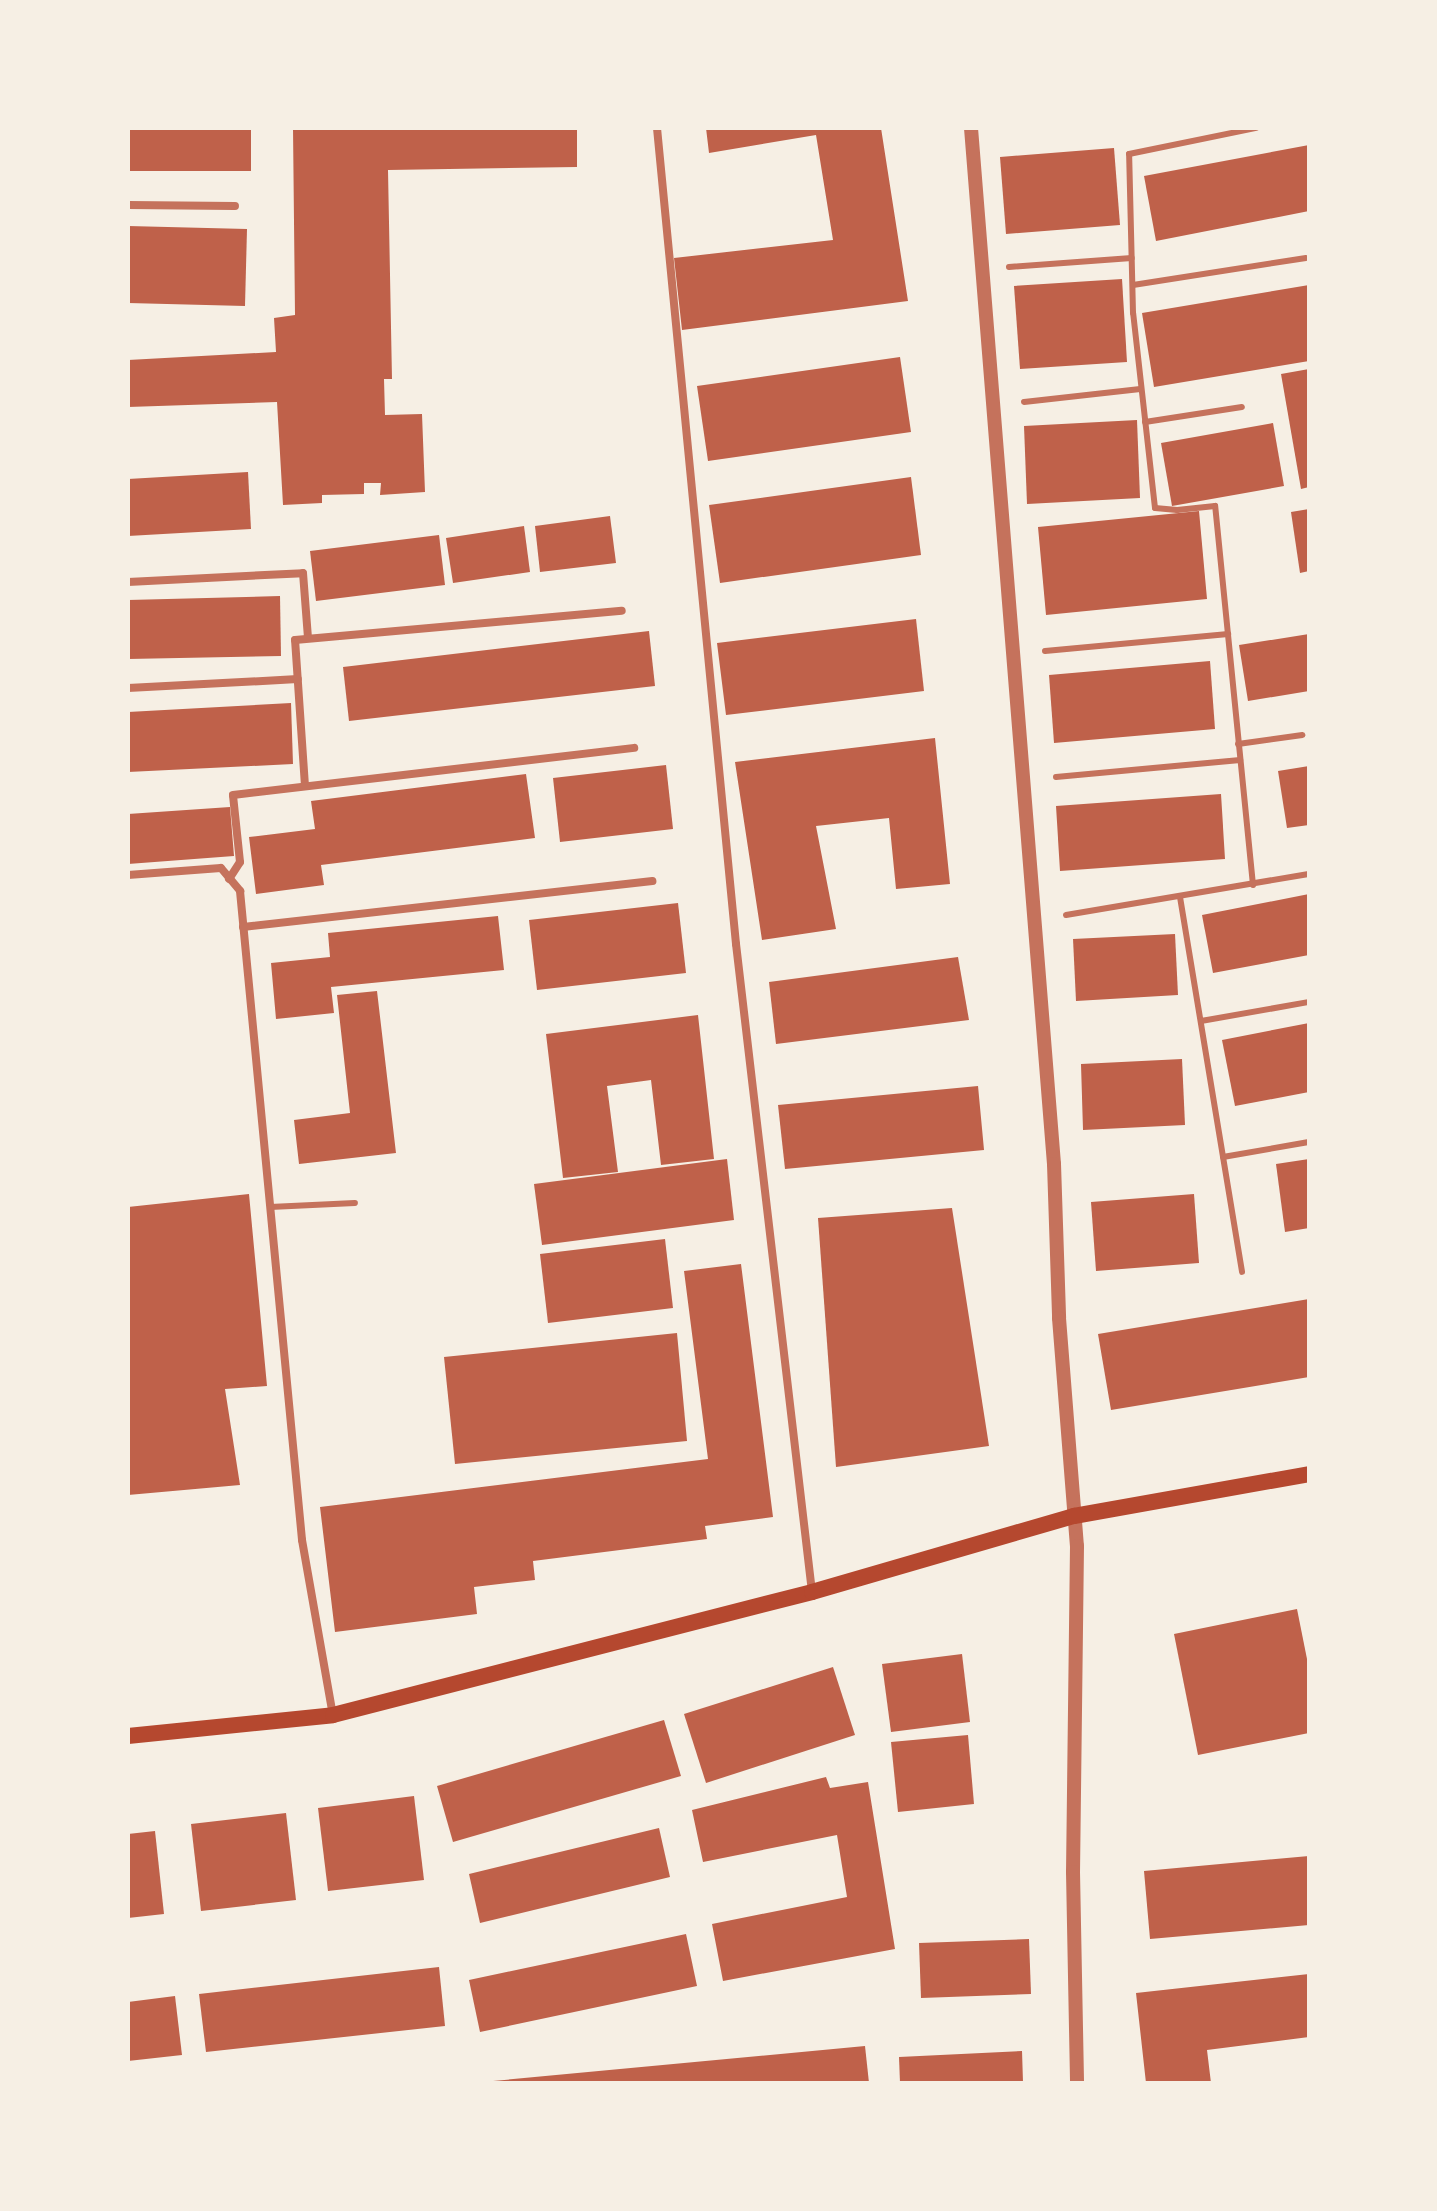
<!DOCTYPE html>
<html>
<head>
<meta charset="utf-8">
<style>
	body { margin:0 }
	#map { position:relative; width:1437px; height:2211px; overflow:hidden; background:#f6efe4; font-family:Overpass,sans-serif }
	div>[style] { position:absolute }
	.building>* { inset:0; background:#bf614a }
	.service>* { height:6px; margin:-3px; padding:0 3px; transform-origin:3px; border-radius:3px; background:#c5725c }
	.minor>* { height:8px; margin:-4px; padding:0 4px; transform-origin:4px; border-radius:4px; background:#c5725c }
	.tertiary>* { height:14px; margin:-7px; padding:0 7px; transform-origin:7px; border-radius:7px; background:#c5725c }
	.secondary>* { height:16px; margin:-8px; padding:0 8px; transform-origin:8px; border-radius:8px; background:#b5482f }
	span { translate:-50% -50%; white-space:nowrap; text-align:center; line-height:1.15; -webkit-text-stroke:8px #f6efe4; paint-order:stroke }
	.frame { position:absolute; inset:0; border:130px solid #f6efe4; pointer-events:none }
</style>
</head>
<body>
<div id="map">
	<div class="building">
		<div style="clip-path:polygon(128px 128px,251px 128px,251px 171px,128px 171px)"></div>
		<div style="clip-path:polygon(293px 128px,577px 128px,577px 167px,388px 170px,392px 379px,384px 379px,385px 415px,422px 414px,425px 492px,380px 495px,381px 483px,364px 483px,364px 494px,322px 495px,322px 503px,283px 505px,277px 402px,128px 407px,128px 360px,276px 352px,274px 318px,295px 315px)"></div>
		<div style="clip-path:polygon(706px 128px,881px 128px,908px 301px,682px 330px,674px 258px,833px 240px,816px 135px,709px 153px)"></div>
		<div style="clip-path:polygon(1309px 145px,1309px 211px,1156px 241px,1144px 176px)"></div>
		<div style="clip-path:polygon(1114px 148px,1120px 225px,1006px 234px,1000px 157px)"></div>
		<div style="clip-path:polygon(128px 226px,247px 229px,245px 306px,128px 303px)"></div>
		<div style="clip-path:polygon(1122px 279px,1127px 362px,1020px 369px,1014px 286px)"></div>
		<div style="clip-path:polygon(1309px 285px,1309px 361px,1154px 387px,1142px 313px)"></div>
		<div style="clip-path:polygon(900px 357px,911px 432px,708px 461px,697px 386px)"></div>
		<div style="clip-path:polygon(1309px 369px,1309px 487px,1301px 489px,1281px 374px)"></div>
		<div style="clip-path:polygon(1137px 420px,1140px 498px,1027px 504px,1024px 426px)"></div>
		<div style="clip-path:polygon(1273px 423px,1284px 486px,1172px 506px,1161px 443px)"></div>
		<div style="clip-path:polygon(248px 472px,251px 529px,128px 536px,128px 479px)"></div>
		<div style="clip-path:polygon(911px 477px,921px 555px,720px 583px,709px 505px)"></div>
		<div style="clip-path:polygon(1309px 509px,1309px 571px,1300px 573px,1291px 512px)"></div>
		<div style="clip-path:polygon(1199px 511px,1207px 599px,1046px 615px,1038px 527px)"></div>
		<div style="clip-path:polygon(610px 516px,616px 563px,540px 572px,535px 526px)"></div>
		<div style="clip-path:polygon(524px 526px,530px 572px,453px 583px,446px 538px)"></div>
		<div style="clip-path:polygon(439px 535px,445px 585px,316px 601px,310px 551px)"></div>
		<div style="clip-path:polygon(280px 596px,281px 656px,128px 659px,128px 600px)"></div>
		<div style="clip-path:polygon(916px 619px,924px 691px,726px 715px,717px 643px)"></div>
		<div style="clip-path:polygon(649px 631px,655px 686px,349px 721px,343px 667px)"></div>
		<div style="clip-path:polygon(1309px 634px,1309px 691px,1248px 701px,1239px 645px)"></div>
		<div style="clip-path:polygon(1210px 661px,1215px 729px,1054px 743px,1049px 675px)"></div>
		<div style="clip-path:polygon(291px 703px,293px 764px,128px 772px,128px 712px)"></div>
		<div style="clip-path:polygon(935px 738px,950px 884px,896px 889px,889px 818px,816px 826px,836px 929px,762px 940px,735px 762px)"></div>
		<div style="clip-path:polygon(666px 765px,673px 829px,560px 842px,553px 778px)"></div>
		<div style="clip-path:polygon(1309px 766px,1309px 825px,1287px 828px,1278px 771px)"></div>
		<div style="clip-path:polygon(526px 774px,535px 838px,321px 865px,324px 885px,256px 894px,249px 837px,315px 829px,311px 801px)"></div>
		<div style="clip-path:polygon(1221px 794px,1225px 859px,1060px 871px,1056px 806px)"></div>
		<div style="clip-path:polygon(230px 807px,234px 856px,128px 864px,128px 814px)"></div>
		<div style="clip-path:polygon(1309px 894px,1309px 955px,1213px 973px,1202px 915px)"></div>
		<div style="clip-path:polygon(678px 903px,686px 973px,537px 990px,529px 920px)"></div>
		<div style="clip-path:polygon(498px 916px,504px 970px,331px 987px,334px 1013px,276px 1019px,271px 963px,330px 957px,328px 933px)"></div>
		<div style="clip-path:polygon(1175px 934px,1178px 995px,1076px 1001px,1073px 939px)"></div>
		<div style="clip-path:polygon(958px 957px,969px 1020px,776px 1044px,769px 982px)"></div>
		<div style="clip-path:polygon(377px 991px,396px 1153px,299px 1164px,294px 1120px,350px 1113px,337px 995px)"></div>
		<div style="clip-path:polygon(698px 1015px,714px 1159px,661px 1165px,651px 1080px,607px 1086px,618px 1172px,563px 1178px,546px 1034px)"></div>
		<div style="clip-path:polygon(1309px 1023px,1309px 1092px,1235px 1106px,1222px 1040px)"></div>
		<div style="clip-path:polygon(1182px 1059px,1185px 1125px,1083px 1130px,1081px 1064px)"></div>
		<div style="clip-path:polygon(978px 1086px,984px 1150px,785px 1169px,778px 1105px)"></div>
		<div style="clip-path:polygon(727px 1159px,734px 1220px,542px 1245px,534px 1184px)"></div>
		<div style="clip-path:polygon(1309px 1159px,1309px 1228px,1285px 1232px,1276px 1164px)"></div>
		<div style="clip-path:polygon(249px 1194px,267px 1386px,225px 1389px,240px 1485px,128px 1495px,128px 1207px)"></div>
		<div style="clip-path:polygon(1194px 1194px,1199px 1263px,1096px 1271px,1091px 1202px)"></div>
		<div style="clip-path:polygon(952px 1208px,989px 1446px,836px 1467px,818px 1218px)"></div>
		<div style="clip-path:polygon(665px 1239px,673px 1308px,548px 1323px,540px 1254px)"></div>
		<div style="clip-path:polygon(741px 1264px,773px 1517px,705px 1526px,707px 1539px,533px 1561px,535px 1580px,474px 1587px,477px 1614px,335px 1632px,320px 1507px,708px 1459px,684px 1271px)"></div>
		<div style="clip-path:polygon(1309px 1299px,1309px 1377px,1111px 1410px,1098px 1334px)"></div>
		<div style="clip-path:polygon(677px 1333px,687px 1441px,455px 1464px,444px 1357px)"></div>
		<div style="clip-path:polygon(1297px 1609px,1309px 1669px,1309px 1733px,1198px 1755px,1174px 1634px)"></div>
		<div style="clip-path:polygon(962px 1654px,970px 1722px,891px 1732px,882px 1664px)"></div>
		<div style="clip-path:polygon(833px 1667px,855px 1735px,706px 1783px,684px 1714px)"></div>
		<div style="clip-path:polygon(664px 1720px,681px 1776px,453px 1842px,437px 1786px)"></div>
		<div style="clip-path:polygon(968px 1735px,974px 1804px,898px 1812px,891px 1742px)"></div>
		<div style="clip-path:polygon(826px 1777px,830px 1788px,868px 1782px,895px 1949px,723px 1981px,712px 1924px,847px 1897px,837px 1835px,703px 1862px,692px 1810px)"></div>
		<div style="clip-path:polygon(414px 1796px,424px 1880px,328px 1891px,318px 1808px)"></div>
		<div style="clip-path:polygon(286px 1813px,296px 1900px,201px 1911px,191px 1824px)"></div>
		<div style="clip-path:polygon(659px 1828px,670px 1877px,480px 1923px,469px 1874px)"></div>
		<div style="clip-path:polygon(155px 1831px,164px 1914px,128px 1918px,128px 1834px)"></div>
		<div style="clip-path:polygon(1309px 1856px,1309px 1925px,1150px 1939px,1144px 1871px)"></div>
		<div style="clip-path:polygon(686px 1934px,697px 1986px,480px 2032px,469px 1980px)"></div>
		<div style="clip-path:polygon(1029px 1939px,1031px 1994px,921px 1998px,919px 1943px)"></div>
		<div style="clip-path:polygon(439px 1967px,445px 2026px,206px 2052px,199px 1994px)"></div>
		<div style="clip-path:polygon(1309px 1974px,1309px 2037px,1207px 2050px,1211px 2083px,1146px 2083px,1136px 1993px)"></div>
		<div style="clip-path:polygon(175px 1996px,182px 2055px,128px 2061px,128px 2002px)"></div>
		<div style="clip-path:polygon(865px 2046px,869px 2083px,493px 2083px,493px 2081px)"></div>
		<div style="clip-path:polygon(1022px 2051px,1023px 2083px,900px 2083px,899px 2057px)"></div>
	</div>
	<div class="service">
		<div style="left:1009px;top:267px;width:123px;rotate:-4.2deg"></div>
		<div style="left:1133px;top:285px;width:175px;rotate:-8.9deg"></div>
		<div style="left:1024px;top:402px;width:117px;rotate:-6.4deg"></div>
		<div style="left:1145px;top:422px;width:98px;rotate:-8.8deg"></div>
		<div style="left:1045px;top:651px;width:184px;rotate:-5.3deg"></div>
		<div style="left:1238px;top:744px;width:65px;rotate:-8deg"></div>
		<div style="left:1056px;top:777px;width:185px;rotate:-5.3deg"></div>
		<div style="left:1253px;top:885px;width:381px;rotate:-95.7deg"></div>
		<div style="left:1215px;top:506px;width:38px;rotate:174deg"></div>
		<div style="left:1177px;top:510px;width:22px;rotate:-175deg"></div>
		<div style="left:1155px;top:508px;width:196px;rotate:-96.4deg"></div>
		<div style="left:1133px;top:313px;width:159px;rotate:-91.4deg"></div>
		<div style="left:1129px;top:154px;width:130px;rotate:-11.6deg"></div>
		<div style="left:1180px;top:897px;width:380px;rotate:80.6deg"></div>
		<div style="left:1066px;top:915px;width:246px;rotate:-9.6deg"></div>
		<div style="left:1201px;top:1021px;width:110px;rotate:-10deg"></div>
		<div style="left:1223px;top:1157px;width:87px;rotate:-9.9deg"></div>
		<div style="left:270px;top:1207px;width:85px;rotate:-2.7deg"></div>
	</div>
	<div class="minor">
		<div style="left:657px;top:128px;width:820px;rotate:84.47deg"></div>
		<div style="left:736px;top:944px;width:652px;rotate:83.31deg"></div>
		<div style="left:128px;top:205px;width:107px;rotate:0.5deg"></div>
		<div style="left:128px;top:582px;width:175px;rotate:-2.9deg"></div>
		<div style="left:303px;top:573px;width:65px;rotate:85.6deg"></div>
		<div style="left:128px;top:688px;width:170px;rotate:-3deg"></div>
		<div style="left:305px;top:786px;width:146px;rotate:-93.9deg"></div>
		<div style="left:295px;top:640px;width:328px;rotate:-5.1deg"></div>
		<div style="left:128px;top:875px;width:93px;rotate:-4.3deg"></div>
		<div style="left:221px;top:868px;width:30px;rotate:50deg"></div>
		<div style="left:240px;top:891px;width:652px;rotate:84.54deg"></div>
		<div style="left:302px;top:1540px;width:178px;rotate:80deg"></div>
		<div style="left:229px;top:879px;width:20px;rotate:-57deg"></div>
		<div style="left:240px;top:862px;width:67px;rotate:-96deg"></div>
		<div style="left:233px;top:795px;width:404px;rotate:-6.7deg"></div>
		<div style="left:243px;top:927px;width:412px;rotate:-6.4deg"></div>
	</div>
	<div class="tertiary">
		<div style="left:971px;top:128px;width:1039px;rotate:85.42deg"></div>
		<div style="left:1054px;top:1164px;width:154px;rotate:88.1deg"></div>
		<div style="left:1059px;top:1318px;width:229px;rotate:85.5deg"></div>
		<div style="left:1077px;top:1546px;width:326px;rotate:90.7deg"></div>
		<div style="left:1073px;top:1872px;width:211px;rotate:88.9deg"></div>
	</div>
	<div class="secondary">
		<div style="left:128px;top:1736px;width:206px;rotate:-5.8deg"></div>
		<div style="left:333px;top:1715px;width:495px;rotate:-14.4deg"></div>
		<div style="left:812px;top:1592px;width:273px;rotate:-16.2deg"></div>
		<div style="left:1074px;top:1516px;width:239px;rotate:-10.1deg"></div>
	</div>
	<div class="frame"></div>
</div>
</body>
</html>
